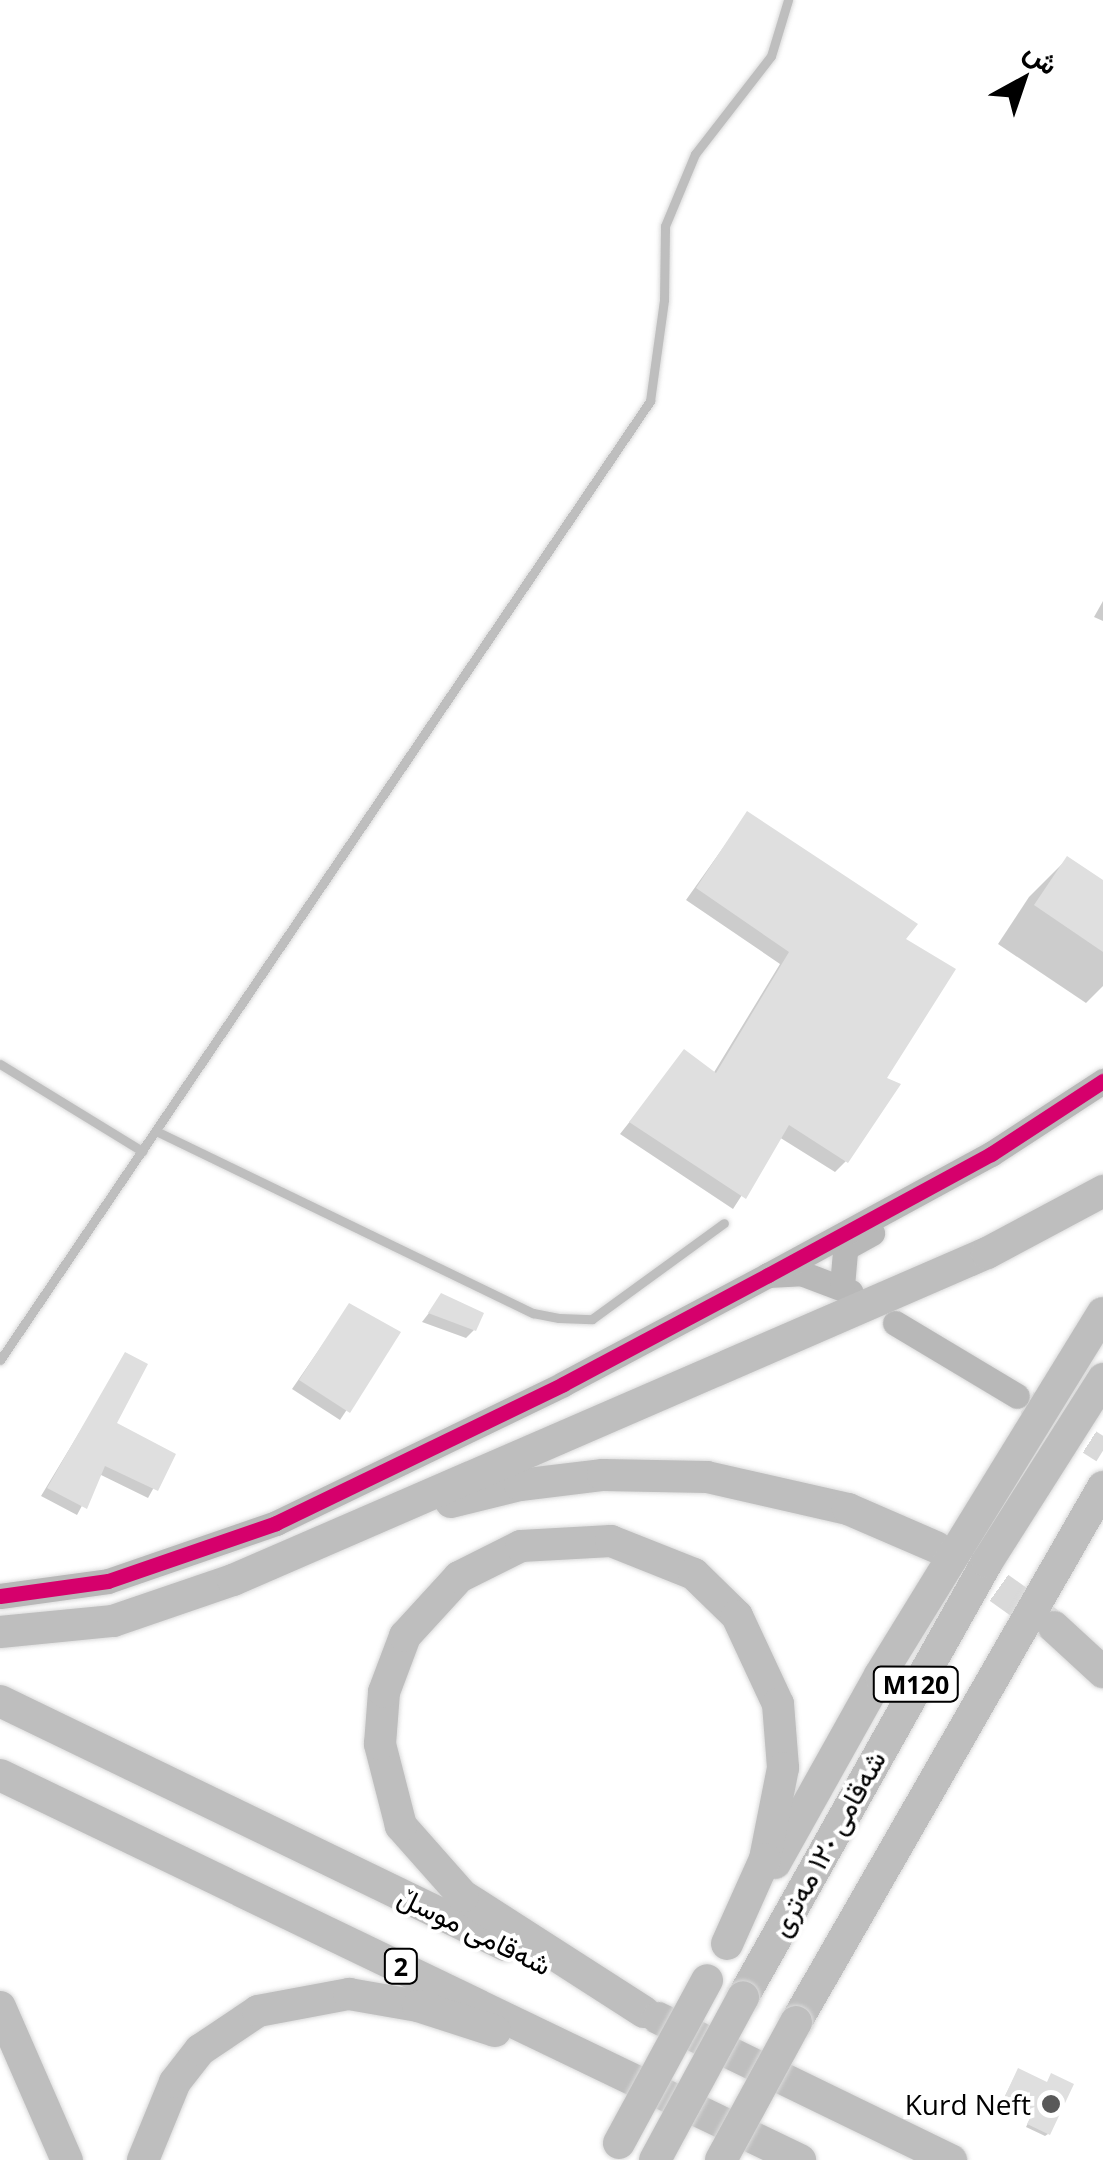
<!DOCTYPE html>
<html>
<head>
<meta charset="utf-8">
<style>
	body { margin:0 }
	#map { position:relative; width:1103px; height:2160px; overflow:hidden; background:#fff; font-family:"Open Sans",Vazirmatn,sans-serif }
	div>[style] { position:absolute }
	.shadow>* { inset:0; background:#0003 }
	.building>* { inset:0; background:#dfdfdf }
	.secondary-tunnel>* { height:25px; margin-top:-12.5px; transform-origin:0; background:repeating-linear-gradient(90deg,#d9d9d9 0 25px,transparent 0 37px) }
	.highway-tunnel>* { height:32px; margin-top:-16px; transform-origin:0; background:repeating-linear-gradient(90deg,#d9d9d9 0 32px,transparent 0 48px) }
	.roads { filter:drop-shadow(0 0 2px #dbdbdb) drop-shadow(0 0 2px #dbdbdb) }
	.lane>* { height:9px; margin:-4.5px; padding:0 4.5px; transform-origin:4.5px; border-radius:4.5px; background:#bebebe }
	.secondary>* { height:25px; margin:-12.5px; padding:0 12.5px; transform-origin:12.5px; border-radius:12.5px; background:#b8b8b8 }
	.highway>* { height:32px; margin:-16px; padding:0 16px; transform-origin:16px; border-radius:16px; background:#bebebe }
	.bridges { filter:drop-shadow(0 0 2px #dbdbdb) drop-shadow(0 0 2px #dbdbdb) }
	.highway-bridge>* { height:32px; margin:-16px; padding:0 16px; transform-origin:16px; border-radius:16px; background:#bebebe }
	.cycleway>* { height:15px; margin:-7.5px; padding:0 7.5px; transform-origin:7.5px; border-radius:7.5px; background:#d6006c }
	.dots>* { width:28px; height:28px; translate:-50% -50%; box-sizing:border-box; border:5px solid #fff; border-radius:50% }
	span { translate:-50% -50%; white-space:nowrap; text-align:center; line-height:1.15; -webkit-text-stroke:8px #fff; paint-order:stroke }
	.shield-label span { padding:2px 8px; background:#fff; border:2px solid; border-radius:8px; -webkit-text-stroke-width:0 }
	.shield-label { font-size:25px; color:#000; font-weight:700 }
	.street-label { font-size:28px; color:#000 }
	.poi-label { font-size:28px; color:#000 }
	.right { translate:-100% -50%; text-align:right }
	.north { position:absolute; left:973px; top:30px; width:100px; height:100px; -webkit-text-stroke:8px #fff; paint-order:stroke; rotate:40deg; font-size:28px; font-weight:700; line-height:40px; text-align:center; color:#000 }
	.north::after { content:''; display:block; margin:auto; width:35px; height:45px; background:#000; clip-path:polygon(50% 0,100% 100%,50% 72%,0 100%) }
</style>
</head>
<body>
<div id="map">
	<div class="shadow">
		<div style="clip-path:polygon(1103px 601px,1103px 621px,1094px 617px)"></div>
		<div style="clip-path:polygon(747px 814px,902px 939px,884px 1079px,846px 1161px,835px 1172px,779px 1137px,733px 1209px,620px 1134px,684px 1053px,713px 1074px,780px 964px,686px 900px)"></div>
		<div style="clip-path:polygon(1067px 859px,1103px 883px,1103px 986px,1086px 1003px,998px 944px,1029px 897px)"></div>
		<div style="clip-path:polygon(442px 1296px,474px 1330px,466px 1338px,422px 1322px)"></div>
		<div style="clip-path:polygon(349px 1306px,398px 1333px,340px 1420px,292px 1389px)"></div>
		<div style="clip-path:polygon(126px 1355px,113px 1424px,172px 1455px,148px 1498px,99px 1474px,77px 1515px,41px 1496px)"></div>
		<div style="clip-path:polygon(1016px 2074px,1048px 2134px,1045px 2136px,1026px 2127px,1033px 2113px,1004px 2098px)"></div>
	</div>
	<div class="building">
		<div style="clip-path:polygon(747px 811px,918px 924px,906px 939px,956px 969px,887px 1078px,901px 1084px,848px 1163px,789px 1125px,746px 1199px,629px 1122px,684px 1049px,716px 1073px,789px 952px,696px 888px)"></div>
		<div style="clip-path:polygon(1067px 856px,1103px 880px,1103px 952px,1034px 905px)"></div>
		<div style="clip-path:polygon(441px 1293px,484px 1313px,476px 1331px,428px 1313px)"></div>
		<div style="clip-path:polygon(349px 1303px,401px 1332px,350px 1413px,299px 1380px)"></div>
		<div style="clip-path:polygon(125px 1352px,148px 1364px,117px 1423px,176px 1454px,158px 1491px,105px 1466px,87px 1509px,47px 1488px)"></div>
		<div style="clip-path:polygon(1018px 2068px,1047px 2082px,1051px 2073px,1074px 2084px,1050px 2135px,1027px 2124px,1034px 2110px,1005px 2096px)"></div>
	</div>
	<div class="secondary-tunnel">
		<div style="left:1027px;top:1402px;width:90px;rotate:32.3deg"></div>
	</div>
	<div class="highway-tunnel">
		<div style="left:960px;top:1560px;width:115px;rotate:35.5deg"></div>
	</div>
	<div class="roads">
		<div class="lane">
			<div style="left:0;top:1064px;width:167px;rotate:31.5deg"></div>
			<div style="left:156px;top:1131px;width:419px;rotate:25.8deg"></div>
			<div style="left:533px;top:1313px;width:26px;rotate:11deg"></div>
			<div style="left:559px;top:1318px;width:33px;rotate:2deg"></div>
			<div style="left:592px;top:1319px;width:163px;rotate:-36deg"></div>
			<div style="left:0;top:1360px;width:1159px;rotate:-55.87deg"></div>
			<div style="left:650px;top:401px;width:102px;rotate:-82.1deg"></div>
			<div style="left:664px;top:300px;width:74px;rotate:-89.2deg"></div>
			<div style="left:665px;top:226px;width:78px;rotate:-67.4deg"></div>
			<div style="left:695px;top:154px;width:124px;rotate:-52.2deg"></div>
			<div style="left:771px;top:56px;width:59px;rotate:-73.1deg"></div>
		</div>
		<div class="secondary">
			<div style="left:768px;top:1275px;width:33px;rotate:-3deg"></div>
			<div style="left:801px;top:1273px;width:53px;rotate:20.8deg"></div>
			<div style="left:842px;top:1286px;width:38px;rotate:-85deg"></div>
			<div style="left:845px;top:1248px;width:31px;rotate:-29deg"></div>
			<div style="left:895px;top:1323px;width:142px;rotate:30.9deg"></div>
			<div style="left:0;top:1596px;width:109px;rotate:-7.9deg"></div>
			<div style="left:108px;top:1581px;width:178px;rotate:-19deg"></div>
			<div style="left:276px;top:1523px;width:319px;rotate:-25.8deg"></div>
			<div style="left:563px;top:1384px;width:232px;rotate:-28deg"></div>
			<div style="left:768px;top:1275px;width:254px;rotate:-28.5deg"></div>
			<div style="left:991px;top:1154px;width:134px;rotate:-33.1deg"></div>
		</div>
		<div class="highway">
			<div style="left:451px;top:1502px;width:71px;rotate:-13.8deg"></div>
			<div style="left:520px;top:1485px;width:84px;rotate:-6.9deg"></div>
			<div style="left:603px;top:1475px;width:104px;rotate:1.1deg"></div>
			<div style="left:707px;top:1477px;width:145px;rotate:12.8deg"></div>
			<div style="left:848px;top:1509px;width:96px;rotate:23.4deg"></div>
			<div style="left:1054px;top:1627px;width:67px;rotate:42.6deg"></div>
			<div style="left:0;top:1632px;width:114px;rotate:-5.6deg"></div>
			<div style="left:113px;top:1621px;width:127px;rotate:-18.9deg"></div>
			<div style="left:233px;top:1580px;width:822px;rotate:-23.45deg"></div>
			<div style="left:987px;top:1253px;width:132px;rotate:-28.1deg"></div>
			<div style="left:0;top:1701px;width:561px;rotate:25.79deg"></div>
			<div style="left:0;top:1775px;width:888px;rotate:25.7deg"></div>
			<div style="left:775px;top:1863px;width:215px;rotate:-60.8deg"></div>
			<div style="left:880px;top:1675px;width:425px;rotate:-58.4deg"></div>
			<div style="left:743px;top:1997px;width:499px;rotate:-60.7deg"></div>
			<div style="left:987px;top:1562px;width:217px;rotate:-57.6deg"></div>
			<div style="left:0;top:2007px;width:167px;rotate:66.4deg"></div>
			<div style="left:644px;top:2012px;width:215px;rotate:-147.3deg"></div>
			<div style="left:463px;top:1896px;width:94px;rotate:-131.5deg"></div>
			<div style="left:401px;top:1826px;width:85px;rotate:-104.4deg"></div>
			<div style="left:380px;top:1744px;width:52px;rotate:-85.6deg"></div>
			<div style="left:384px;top:1692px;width:60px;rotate:-69.4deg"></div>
			<div style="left:405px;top:1636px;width:80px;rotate:-47.5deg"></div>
			<div style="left:459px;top:1577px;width:69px;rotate:-26.6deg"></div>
			<div style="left:521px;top:1546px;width:90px;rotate:-3.2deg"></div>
			<div style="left:611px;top:1541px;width:89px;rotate:21.7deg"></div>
			<div style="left:694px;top:1574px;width:60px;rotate:44.3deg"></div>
			<div style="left:737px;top:1616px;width:97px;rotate:65deg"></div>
			<div style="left:778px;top:1704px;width:64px;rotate:85.5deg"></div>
			<div style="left:783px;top:1768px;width:93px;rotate:101.2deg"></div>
			<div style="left:765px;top:1859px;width:93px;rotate:114.1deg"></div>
			<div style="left:658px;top:2018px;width:326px;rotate:25.9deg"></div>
			<div style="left:796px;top:2022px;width:617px;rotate:-60.15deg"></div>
			<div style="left:143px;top:2160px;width:84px;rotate:-67.7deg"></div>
			<div style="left:175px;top:2082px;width:41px;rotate:-52deg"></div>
			<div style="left:200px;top:2050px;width:70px;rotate:-33.9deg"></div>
			<div style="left:258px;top:2011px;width:93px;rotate:-10.6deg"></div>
			<div style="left:349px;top:1994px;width:70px;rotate:9.9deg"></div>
			<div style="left:418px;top:2006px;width:81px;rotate:18deg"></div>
		</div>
	</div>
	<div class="bridges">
		<div class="highway-bridge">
			<div style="left:619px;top:2143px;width:185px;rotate:-61.6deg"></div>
			<div style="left:655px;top:2160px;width:185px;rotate:-61.6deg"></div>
			<div style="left:721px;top:2160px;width:157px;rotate:-61.5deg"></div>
		</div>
	</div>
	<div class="cycleway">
		<div style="left:0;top:1596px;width:109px;rotate:-7.9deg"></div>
		<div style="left:108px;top:1581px;width:178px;rotate:-19deg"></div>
		<div style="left:276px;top:1523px;width:319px;rotate:-25.8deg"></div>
		<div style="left:563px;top:1384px;width:232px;rotate:-28deg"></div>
		<div style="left:768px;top:1275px;width:254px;rotate:-28.5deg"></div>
		<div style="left:991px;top:1154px;width:134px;rotate:-33.1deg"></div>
	</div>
	<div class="dots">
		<div style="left:1051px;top:2104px;background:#595959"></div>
	</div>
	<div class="shield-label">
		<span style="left:916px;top:1684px">M120</span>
		<span style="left:401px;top:1966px">2</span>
	</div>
	<div class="street-label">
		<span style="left:827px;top:1843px;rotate:-61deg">شەقامی ١٢٠ مەتری</span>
		<span style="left:475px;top:1930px;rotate:26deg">شەقامی موسڵ</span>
	</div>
	<div class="poi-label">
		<span class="right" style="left:1031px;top:2104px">Kurd Neft</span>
	</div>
	<div class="north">ش</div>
</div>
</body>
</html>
